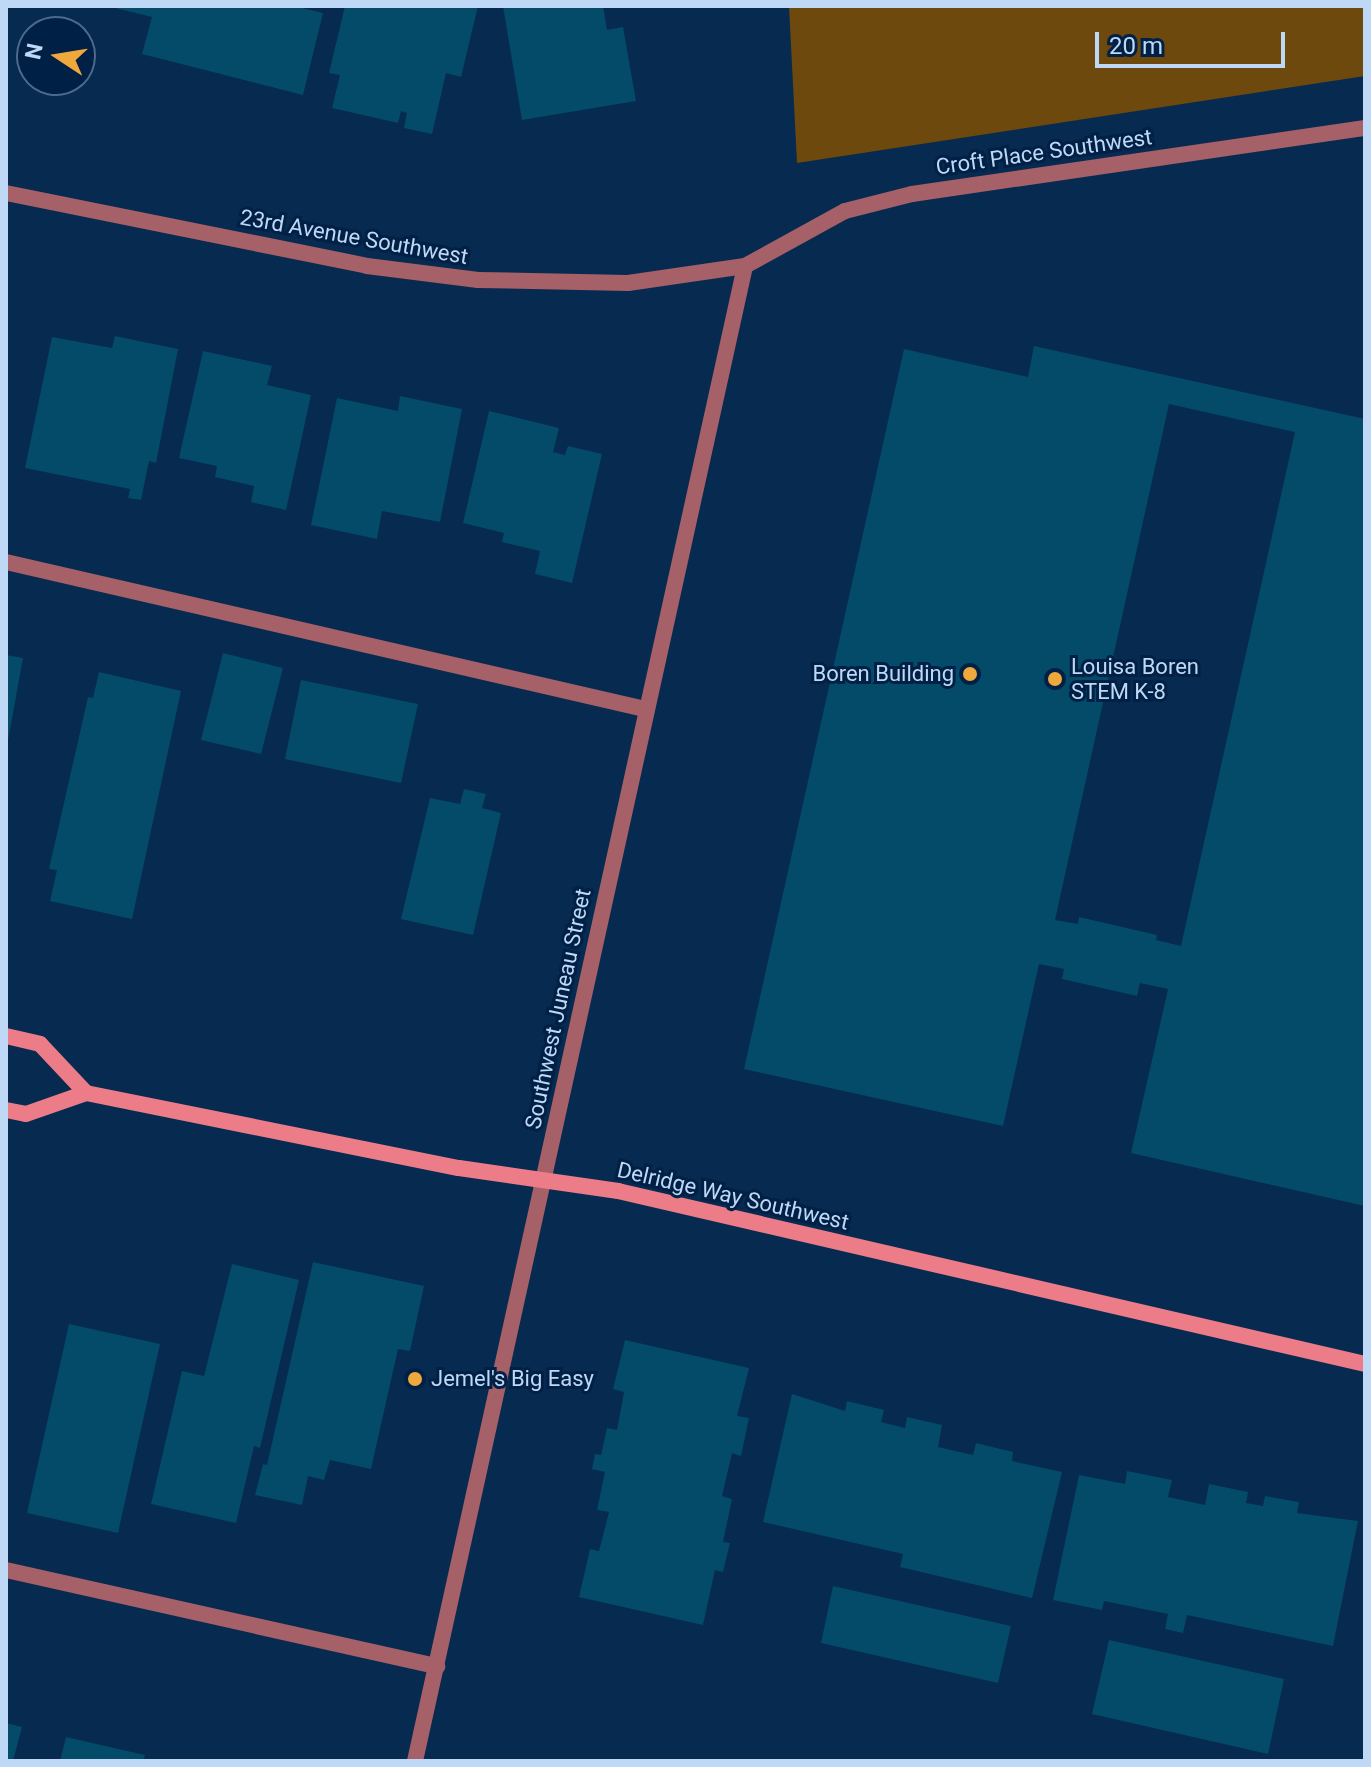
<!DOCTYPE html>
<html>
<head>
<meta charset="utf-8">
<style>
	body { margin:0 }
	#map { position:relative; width:1371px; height:1767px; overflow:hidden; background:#072a50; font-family:Roboto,sans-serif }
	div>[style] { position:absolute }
	.forest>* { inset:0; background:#6d490d }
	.building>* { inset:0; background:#034b68 }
	.service>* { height:16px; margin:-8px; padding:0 8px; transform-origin:8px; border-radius:8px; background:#a66067 }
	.minor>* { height:16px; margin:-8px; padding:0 8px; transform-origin:8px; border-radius:8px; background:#a66067 }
	.secondary>* { height:16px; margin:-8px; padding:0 8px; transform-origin:8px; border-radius:8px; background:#ec7c88 }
	.dots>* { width:22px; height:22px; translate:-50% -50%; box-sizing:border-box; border:4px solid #002045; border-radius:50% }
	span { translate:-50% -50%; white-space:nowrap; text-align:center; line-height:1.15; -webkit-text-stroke:6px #002045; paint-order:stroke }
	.street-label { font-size:22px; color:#bfd8f6 }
	.poi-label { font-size:22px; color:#bfd8f6 }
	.left { translate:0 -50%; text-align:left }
	.right { translate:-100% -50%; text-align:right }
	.frame { position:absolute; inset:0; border:8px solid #bfd8f6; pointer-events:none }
	.north { position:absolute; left:16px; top:16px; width:80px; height:80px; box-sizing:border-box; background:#002045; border:2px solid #4c6a8c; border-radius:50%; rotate:282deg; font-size:22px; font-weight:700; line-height:32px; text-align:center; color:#bfd8f6 }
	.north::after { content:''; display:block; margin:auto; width:28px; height:36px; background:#eea83c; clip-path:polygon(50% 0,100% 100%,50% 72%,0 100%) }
	.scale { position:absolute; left:1095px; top:32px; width:190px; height:36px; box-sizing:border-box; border:4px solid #bfd8f6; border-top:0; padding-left:10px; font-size:24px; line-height:28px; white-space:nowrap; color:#bfd8f6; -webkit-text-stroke:6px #002045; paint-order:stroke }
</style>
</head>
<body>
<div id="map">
	<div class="forest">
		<div style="clip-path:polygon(789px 6px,1365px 6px,1365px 76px,797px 163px)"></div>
	</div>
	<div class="building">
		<div style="clip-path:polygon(294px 6px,323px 13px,303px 95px,142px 54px,152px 17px,111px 7px)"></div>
		<div style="clip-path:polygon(345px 6px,478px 6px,461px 77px,446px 73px,432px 134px,404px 128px,407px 113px,401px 111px,398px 123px,332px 108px,340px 75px,329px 73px)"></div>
		<div style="clip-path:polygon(503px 6px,603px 6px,607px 30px,623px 27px,636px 101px,522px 120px)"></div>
		<div style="clip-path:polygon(115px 336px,178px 349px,156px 463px,149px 461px,141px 500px,128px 498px,130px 489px,25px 468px,52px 337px,112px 348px)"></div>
		<div style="clip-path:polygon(evenodd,1034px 346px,1365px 419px,1365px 1206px,1131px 1153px,1168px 989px,1140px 983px,1137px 996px,1062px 979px,1064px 969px,1039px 964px,1003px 1126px,744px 1069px,904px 349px,1028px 377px,1034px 346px,1169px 404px,1295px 432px,1181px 946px,1156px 940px,1157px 935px,1079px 917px,1078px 924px,1055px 920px,1169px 404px)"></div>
		<div style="clip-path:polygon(203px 351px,272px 366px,267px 385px,311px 395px,286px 510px,251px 502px,254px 486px,215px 477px,217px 466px,179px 458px)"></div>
		<div style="clip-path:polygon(400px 396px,462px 409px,440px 522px,382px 511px,377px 539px,311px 525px,337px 398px,398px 411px)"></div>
		<div style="clip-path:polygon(489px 411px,559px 428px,553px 452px,565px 455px,568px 446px,602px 454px,572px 583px,535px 574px,540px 551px,502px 542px,504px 533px,463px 523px)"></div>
		<div style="clip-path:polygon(223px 653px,283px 668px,261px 754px,201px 740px)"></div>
		<div style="clip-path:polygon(6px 655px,23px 658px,7px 746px,6px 746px)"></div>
		<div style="clip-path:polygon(99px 672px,181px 691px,132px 919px,50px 901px,57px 870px,49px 869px,88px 697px,93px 698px)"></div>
		<div style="clip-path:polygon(301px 680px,418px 704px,401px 783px,285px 759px)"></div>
		<div style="clip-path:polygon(464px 789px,486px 794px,482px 808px,501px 813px,473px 935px,401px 919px,430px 798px,460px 804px)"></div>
		<div style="clip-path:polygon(313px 1262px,424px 1286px,410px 1351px,398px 1349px,371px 1469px,330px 1460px,324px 1480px,308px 1476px,302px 1505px,255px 1495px,263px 1464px,267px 1465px)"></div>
		<div style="clip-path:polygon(232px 1264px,299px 1280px,260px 1448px,254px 1446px,236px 1523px,151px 1504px,182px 1371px,204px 1376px)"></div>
		<div style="clip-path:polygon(69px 1324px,160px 1344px,118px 1533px,27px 1513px)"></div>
		<div style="clip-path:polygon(625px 1340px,749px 1368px,737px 1416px,749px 1418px,741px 1456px,732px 1453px,722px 1496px,732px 1499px,723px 1542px,730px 1543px,723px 1572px,715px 1570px,703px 1625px,579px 1597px,590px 1549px,599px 1551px,609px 1512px,597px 1510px,605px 1472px,592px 1469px,595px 1454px,601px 1455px,607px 1428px,617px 1430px,624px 1392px,613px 1389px)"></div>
		<div style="clip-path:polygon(792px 1394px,845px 1411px,847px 1401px,884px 1410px,881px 1422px,905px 1428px,907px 1417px,942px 1425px,938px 1447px,973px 1455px,976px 1443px,1013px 1452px,1012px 1461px,1062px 1472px,1032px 1598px,900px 1567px,903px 1554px,763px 1522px)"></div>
		<div style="clip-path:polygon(1127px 1471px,1172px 1480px,1168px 1497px,1205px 1505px,1209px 1484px,1248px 1492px,1246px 1503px,1263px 1506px,1265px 1496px,1299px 1502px,1297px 1513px,1358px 1521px,1333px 1646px,1187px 1615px,1183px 1633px,1165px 1629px,1168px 1614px,1104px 1601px,1102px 1610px,1053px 1600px,1079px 1475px,1125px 1484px)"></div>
		<div style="clip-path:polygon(833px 1586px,1011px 1626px,998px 1683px,821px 1643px)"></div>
		<div style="clip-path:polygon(1109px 1640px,1284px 1679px,1268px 1754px,1092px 1714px)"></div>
		<div style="clip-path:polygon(6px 1723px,22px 1727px,13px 1761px,6px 1761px)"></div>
		<div style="clip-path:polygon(66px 1737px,145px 1755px,143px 1761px,60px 1761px)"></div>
	</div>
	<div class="service">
		<div style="left:6px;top:562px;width:656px;rotate:12.96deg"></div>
		<div style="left:6px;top:1570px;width:442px;rotate:12.6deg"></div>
	</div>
	<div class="minor">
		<div style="left:6px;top:193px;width:368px;rotate:11.4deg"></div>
		<div style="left:367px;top:266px;width:112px;rotate:7.2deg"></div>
		<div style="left:478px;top:280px;width:150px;rotate:1.1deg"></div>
		<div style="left:628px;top:283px;width:118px;rotate:-8.3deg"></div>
		<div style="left:745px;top:266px;width:114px;rotate:-28.8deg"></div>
		<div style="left:845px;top:211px;width:69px;rotate:-14.2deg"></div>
		<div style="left:912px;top:194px;width:458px;rotate:-8.3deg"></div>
		<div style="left:415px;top:1761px;width:1531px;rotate:-77.55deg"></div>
	</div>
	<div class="secondary">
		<div style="left:6px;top:1036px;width:35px;rotate:13deg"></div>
		<div style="left:40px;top:1044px;width:67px;rotate:46.8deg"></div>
		<div style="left:6px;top:1110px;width:20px;rotate:11deg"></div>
		<div style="left:26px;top:1114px;width:64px;rotate:-19.3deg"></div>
		<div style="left:86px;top:1093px;width:380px;rotate:11.4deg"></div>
		<div style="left:459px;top:1168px;width:161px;rotate:8.2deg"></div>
		<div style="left:618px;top:1191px;width:767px;rotate:13.04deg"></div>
	</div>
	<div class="dots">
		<div style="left:970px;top:674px;background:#eea83c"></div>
		<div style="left:1055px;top:679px;background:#eea83c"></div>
		<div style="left:415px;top:1379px;background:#eea83c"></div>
	</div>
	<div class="street-label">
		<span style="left:1044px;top:152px;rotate:-8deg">Croft Place Southwest</span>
		<span style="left:354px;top:237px;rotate:10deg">23rd Avenue Southwest</span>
		<span style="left:558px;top:1009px;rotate:-78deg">Southwest Juneau Street</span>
		<span style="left:733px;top:1196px;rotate:13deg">Delridge Way Southwest</span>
	</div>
	<div class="poi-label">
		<span class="left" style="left:1071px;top:679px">Louisa Boren<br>STEM K-8</span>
		<span class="right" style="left:954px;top:674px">Boren Building</span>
		<span class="left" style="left:431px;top:1379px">Jemel's Big Easy</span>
	</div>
	<div class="frame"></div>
	<div class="north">N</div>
	<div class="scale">20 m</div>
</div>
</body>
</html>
